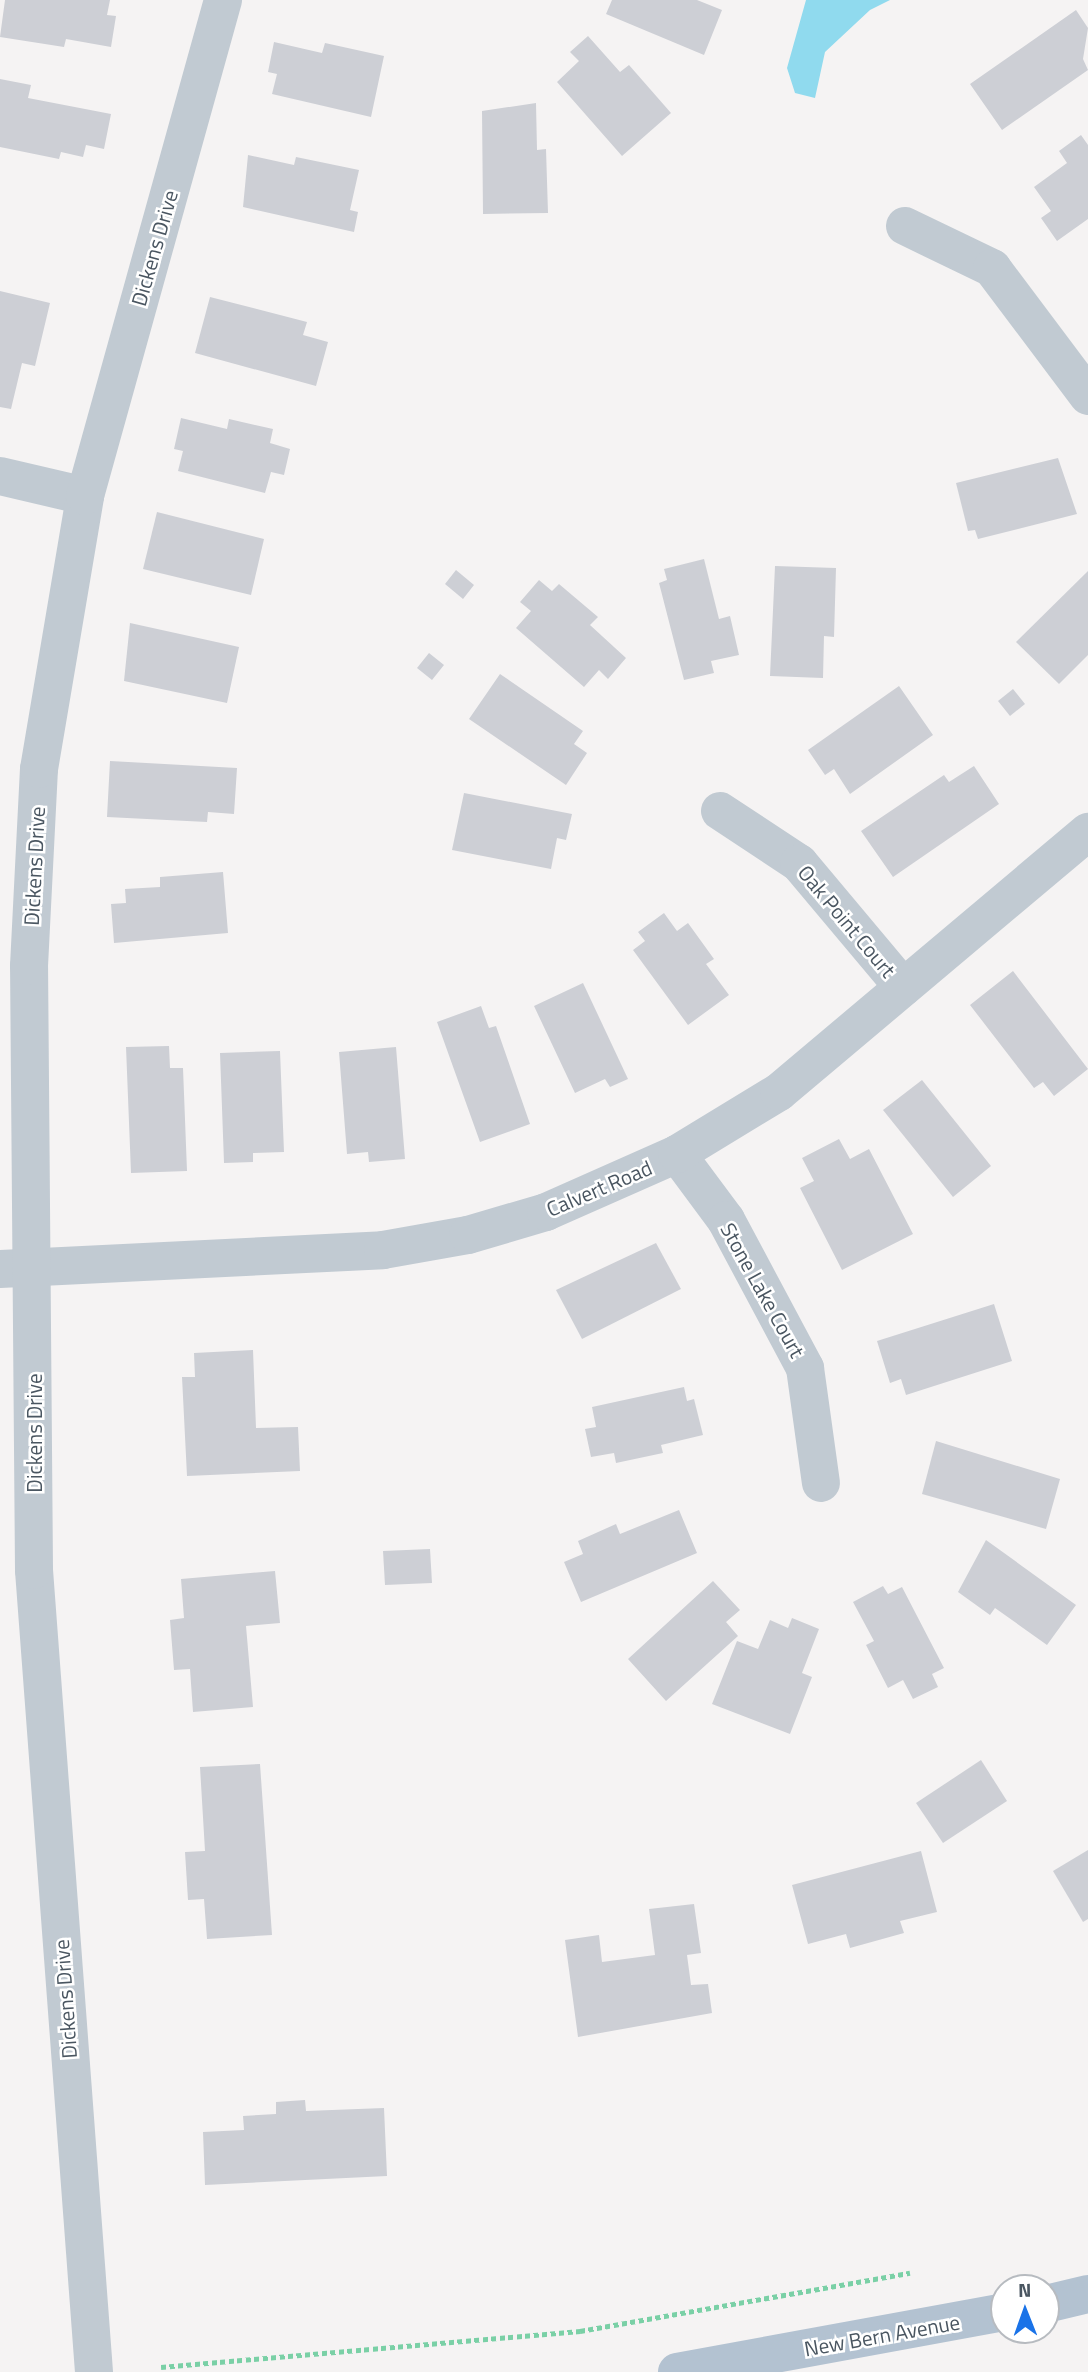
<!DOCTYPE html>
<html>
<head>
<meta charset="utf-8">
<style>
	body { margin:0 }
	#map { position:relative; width:1088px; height:2372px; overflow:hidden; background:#f5f3f3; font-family:"Titillium Web",sans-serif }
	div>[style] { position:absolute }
	.water>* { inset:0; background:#90daee }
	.building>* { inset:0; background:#cdcfd5 }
	.path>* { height:4.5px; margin-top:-2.25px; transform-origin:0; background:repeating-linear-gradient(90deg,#7ad0a6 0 5px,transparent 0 8.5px) }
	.minor>* { height:38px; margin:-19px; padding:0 19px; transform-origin:19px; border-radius:19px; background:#c1cad2 }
	.primary>* { height:38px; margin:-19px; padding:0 19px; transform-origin:19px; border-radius:19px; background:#b3c2d1 }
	span { translate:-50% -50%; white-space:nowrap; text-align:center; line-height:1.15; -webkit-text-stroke:5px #fff; paint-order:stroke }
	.street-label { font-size:21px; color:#4a5661 }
	.north { position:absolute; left:990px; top:2274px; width:70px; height:70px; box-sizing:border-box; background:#fff; border:2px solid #b7bbc0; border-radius:50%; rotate:359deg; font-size:19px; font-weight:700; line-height:28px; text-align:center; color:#4a5661 }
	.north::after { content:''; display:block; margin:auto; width:24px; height:32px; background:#1a73e8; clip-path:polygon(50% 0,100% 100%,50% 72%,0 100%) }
</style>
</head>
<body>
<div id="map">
	<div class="water">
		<div style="clip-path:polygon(806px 0,890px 0,870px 10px,825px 52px,815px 98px,795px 93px,787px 68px)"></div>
	</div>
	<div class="building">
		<div style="clip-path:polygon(5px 0,110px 0,107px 15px,116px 16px,111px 47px,66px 39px,64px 47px,0 37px)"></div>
		<div style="clip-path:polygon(612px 0,697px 0,722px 10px,704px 55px,606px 14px)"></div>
		<div style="clip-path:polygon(1076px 10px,1088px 28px,1083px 59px,1088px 70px,1002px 130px,970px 84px)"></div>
		<div style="clip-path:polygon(588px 36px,620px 72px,629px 65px,671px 113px,622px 156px,557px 82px,579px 61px,570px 52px)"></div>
		<div style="clip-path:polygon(274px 42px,322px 53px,325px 43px,384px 56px,371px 117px,272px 94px,277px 74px,268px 72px)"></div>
		<div style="clip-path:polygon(0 79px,31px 85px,28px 98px,111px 114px,104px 149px,86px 145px,83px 157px,61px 152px,59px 159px,0 147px)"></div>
		<div style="clip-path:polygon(536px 103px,537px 150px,546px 149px,548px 213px,483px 214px,482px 111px)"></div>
		<div style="clip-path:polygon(1081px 135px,1088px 145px,1088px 219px,1057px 241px,1041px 218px,1051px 211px,1034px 187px,1067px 163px,1059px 151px)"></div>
		<div style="clip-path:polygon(248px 155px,294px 165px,296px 157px,359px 170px,350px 210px,358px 212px,354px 232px,243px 207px)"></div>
		<div style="clip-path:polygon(0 291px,50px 303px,35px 366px,22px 363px,11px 409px,0 407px)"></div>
		<div style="clip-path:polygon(210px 297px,307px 322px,303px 335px,328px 342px,316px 386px,195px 353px)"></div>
		<div style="clip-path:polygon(181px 418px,227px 429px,229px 419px,273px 429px,270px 443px,290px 449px,284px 475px,271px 472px,265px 493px,178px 471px,183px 451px,174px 449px)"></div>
		<div style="clip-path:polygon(1058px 458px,1077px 514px,978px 539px,975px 530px,968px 531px,956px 483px)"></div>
		<div style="clip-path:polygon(157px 512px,264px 539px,251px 595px,143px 569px)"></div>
		<div style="clip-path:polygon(704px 559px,719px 619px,730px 616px,739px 655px,711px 661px,714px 673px,684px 680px,659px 583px,667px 580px,664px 569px)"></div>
		<div style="clip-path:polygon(775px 566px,836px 568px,834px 637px,824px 636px,823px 678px,770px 676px)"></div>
		<div style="clip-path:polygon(456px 570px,474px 585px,463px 599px,445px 584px)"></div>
		<div style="clip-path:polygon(1088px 571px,1088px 655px,1059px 684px,1016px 642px)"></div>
		<div style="clip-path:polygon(539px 580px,552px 591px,559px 584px,598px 617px,590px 625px,626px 658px,608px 679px,599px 670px,584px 687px,516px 628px,531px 611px,520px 602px)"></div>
		<div style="clip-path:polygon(130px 623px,239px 647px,227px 703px,124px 681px)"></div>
		<div style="clip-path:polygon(429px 653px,444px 665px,432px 680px,417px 668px)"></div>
		<div style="clip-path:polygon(500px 674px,583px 731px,574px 744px,587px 753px,566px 785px,469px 719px)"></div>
		<div style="clip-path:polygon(899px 686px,933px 735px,850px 794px,834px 769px,825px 775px,808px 750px)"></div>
		<div style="clip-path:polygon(1013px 689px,1025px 704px,1010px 716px,998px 701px)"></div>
		<div style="clip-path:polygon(110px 761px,237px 768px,234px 814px,208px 812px,207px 822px,107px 817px)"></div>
		<div style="clip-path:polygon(974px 766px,999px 804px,893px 877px,861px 831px,944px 775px,949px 782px)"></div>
		<div style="clip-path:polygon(464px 793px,572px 814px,566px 840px,557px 838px,551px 869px,452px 850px)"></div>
		<div style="clip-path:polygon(223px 872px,228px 933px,114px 943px,111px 904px,126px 903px,125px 889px,160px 887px,160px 877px)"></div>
		<div style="clip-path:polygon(664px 913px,677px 931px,688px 923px,714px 959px,706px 964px,729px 995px,688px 1025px,633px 950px,645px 941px,638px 932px)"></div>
		<div style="clip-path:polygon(1013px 971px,1088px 1069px,1054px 1096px,1043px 1082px,1034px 1088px,970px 1005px)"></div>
		<div style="clip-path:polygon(583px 983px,628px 1079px,610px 1087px,605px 1079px,575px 1093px,534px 1006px)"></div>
		<div style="clip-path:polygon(481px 1006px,489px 1028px,496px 1026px,530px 1124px,480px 1142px,437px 1022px)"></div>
		<div style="clip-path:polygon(169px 1046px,170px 1068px,183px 1068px,187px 1171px,131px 1173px,126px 1047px)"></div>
		<div style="clip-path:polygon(396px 1047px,405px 1159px,369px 1162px,368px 1152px,347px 1154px,339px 1052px)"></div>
		<div style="clip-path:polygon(280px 1051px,284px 1152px,253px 1153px,253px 1162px,224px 1163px,220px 1053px)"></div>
		<div style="clip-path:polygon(922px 1080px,991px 1166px,953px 1197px,883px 1110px)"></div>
		<div style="clip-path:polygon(839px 1139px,850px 1159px,869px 1149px,913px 1234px,842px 1270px,800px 1188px,814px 1181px,802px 1158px)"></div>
		<div style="clip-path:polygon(656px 1243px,681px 1289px,582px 1339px,556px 1290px)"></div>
		<div style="clip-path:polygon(994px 1304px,1012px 1361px,906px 1395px,901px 1379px,890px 1383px,877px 1341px)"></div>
		<div style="clip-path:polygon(253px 1350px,256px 1428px,298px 1427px,300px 1471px,187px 1476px,182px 1377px,195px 1377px,194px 1353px)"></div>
		<div style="clip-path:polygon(684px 1387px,687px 1401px,694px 1399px,703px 1435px,661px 1445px,663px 1453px,616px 1463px,614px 1453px,591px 1457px,585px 1429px,596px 1427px,592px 1407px)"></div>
		<div style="clip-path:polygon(936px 1441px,1060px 1479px,1046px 1529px,922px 1494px)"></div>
		<div style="clip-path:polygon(679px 1510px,697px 1553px,581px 1602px,564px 1562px,583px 1554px,578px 1541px,616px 1524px,620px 1534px)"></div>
		<div style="clip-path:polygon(986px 1540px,1076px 1605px,1047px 1645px,995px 1608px,990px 1615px,958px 1592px)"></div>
		<div style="clip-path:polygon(430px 1549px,432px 1583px,385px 1585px,383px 1551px)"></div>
		<div style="clip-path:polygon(275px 1571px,280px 1623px,246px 1626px,253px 1707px,193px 1712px,190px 1669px,174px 1670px,170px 1620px,184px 1618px,181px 1579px)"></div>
		<div style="clip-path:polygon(713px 1581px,740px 1610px,726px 1622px,738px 1636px,666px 1701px,628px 1659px)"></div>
		<div style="clip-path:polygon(883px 1586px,888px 1594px,902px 1587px,944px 1668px,932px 1674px,938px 1687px,913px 1699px,903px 1680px,888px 1688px,866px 1645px,874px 1641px,853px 1602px)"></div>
		<div style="clip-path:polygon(792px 1618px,819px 1629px,802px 1673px,812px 1677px,790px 1734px,712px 1704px,737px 1641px,758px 1649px,770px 1620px,788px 1628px)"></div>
		<div style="clip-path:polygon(981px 1760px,1007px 1801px,943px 1843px,916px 1803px)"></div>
		<div style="clip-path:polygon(260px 1764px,272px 1935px,207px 1939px,204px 1899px,188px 1900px,185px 1852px,205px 1851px,200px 1767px)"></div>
		<div style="clip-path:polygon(1088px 1850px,1088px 1919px,1083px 1922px,1053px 1871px)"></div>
		<div style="clip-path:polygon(921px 1851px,937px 1912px,900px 1921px,904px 1933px,850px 1948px,846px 1934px,808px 1944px,792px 1885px)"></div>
		<div style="clip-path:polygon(694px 1904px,701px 1953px,687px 1955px,691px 1985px,708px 1984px,712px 2013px,578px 2037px,565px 1940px,599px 1935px,602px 1962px,655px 1955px,649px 1909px)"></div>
		<div style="clip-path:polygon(305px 2100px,306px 2111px,384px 2108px,387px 2176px,205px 2185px,203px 2132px,244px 2130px,243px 2116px,276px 2114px,276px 2102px)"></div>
	</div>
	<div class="path">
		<div style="left:161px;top:2367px;width:421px;rotate:-4.9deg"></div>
		<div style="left:580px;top:2331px;width:335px;rotate:-10deg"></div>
	</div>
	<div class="minor">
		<div style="left:905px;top:226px;width:97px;rotate:25.8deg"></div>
		<div style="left:992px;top:268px;width:160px;rotate:53.1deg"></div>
		<div style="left:0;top:476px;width:87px;rotate:13.2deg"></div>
		<div style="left:720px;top:811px;width:95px;rotate:33.4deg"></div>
		<div style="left:799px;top:863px;width:162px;rotate:50deg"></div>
		<div style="left:677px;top:1154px;width:82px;rotate:53.4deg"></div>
		<div style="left:726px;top:1220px;width:168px;rotate:61.9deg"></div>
		<div style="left:805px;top:1368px;width:116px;rotate:82.1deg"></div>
		<div style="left:0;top:1269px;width:383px;rotate:-2.8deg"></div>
		<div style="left:383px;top:1250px;width:86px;rotate:-10deg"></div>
		<div style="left:468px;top:1235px;width:81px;rotate:-16.4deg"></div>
		<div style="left:546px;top:1212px;width:143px;rotate:-23.9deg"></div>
		<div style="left:677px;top:1154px;width:119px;rotate:-31.3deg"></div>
		<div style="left:779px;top:1092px;width:404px;rotate:-40.1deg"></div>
		<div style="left:94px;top:2372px;width:804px;rotate:-94.28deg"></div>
		<div style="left:34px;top:1570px;width:604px;rotate:-90.47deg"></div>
		<div style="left:29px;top:966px;width:197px;rotate:-87.1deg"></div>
		<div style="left:39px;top:769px;width:277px;rotate:-80.4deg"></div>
		<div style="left:85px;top:496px;width:515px;rotate:-74.45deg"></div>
	</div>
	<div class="primary">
		<div style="left:1046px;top:2304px;width:43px;rotate:-13.4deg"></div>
		<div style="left:677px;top:2372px;width:332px;rotate:-10.4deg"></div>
	</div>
	<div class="street-label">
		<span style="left:154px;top:248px;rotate:-74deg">Dickens Drive</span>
		<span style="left:34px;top:866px;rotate:-87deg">Dickens Drive</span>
		<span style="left:847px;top:921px;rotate:50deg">Oak Point Court</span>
		<span style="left:599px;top:1188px;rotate:-23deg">Calvert Road</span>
		<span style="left:763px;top:1290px;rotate:61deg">Stone Lake Court</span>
		<span style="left:34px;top:1433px;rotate:-90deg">Dickens Drive</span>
		<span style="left:65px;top:1999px;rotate:-94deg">Dickens Drive</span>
		<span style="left:882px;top:2335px;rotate:-10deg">New Bern Avenue</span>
	</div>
	<div class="north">N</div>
</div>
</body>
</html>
